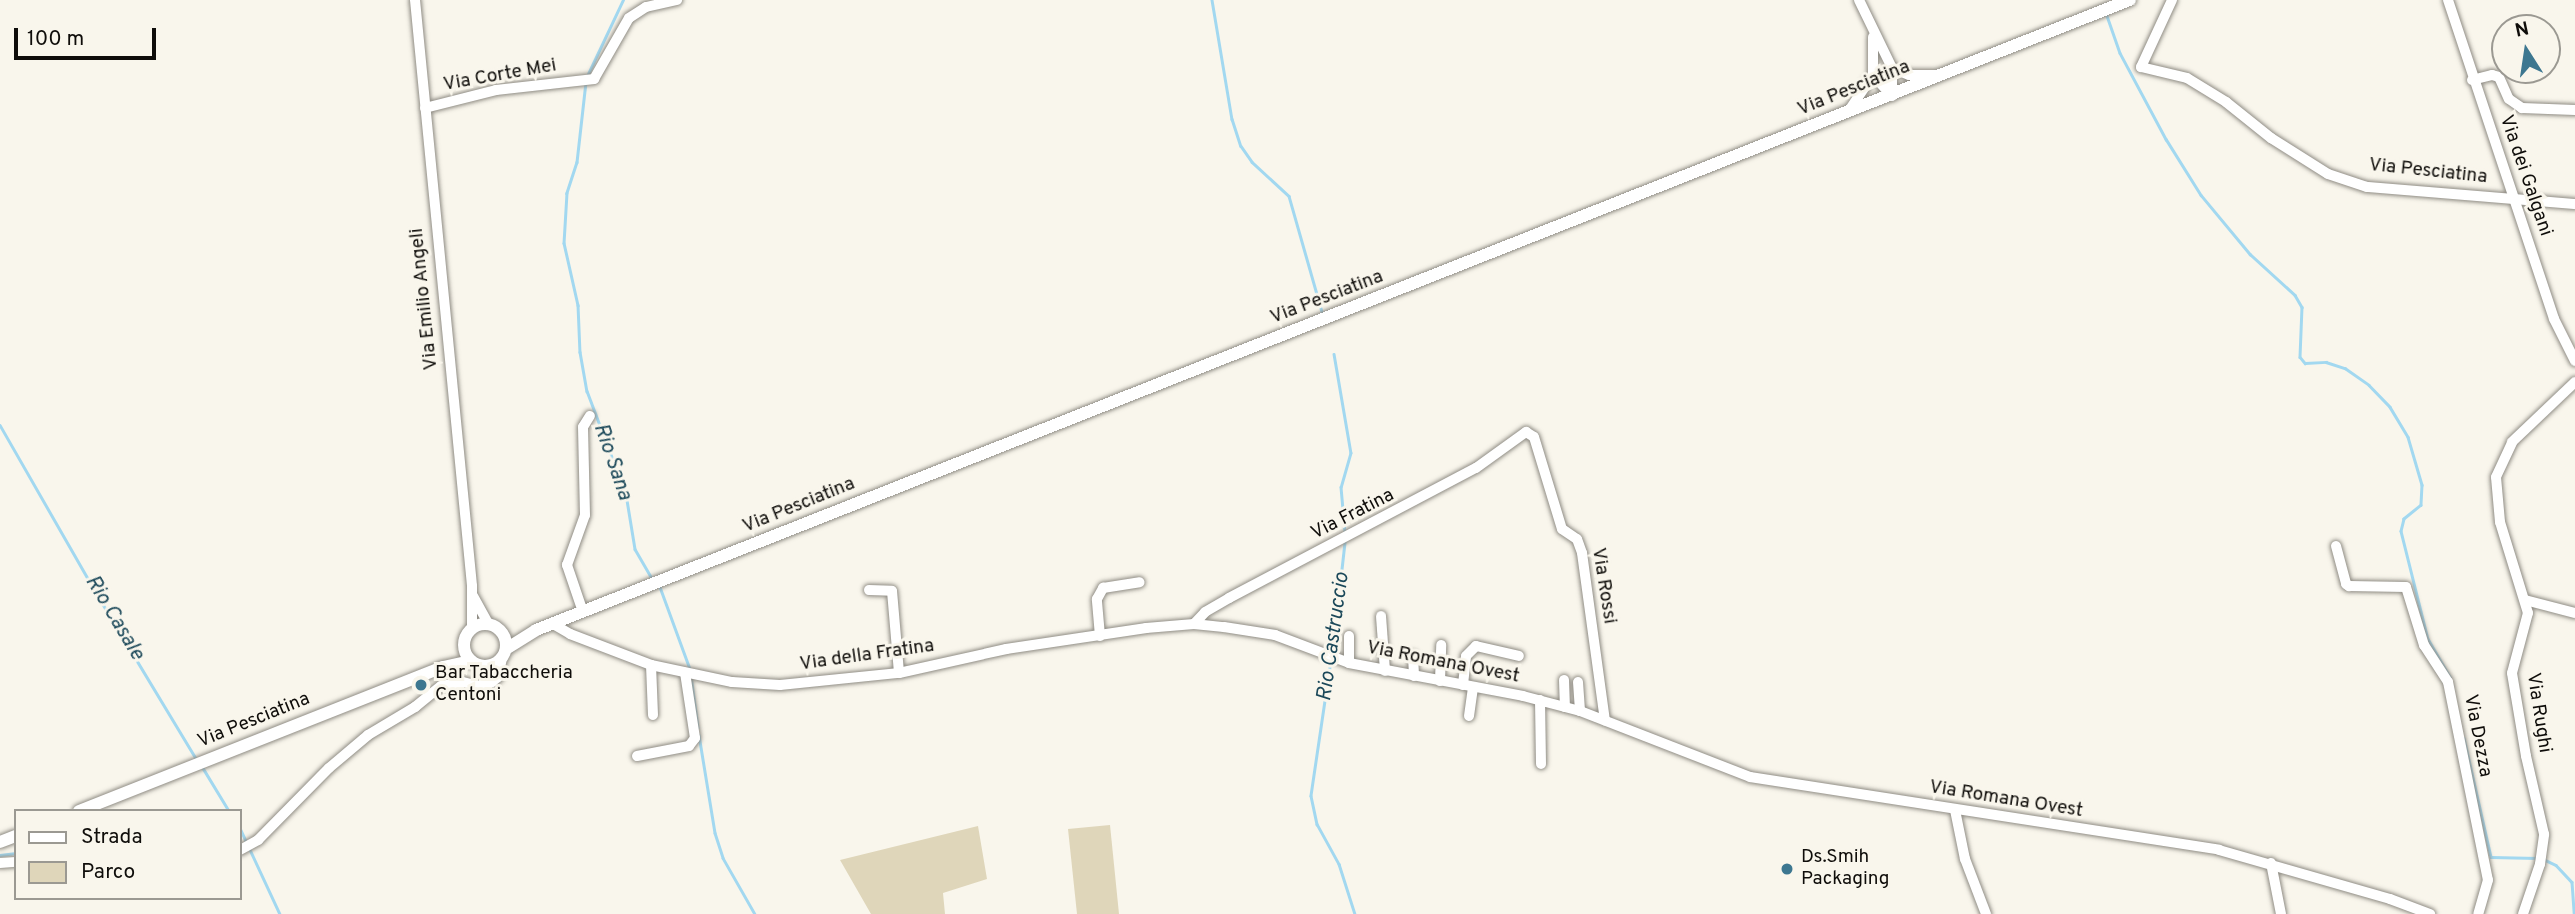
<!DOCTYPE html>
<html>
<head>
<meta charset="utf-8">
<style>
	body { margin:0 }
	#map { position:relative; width:2575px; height:914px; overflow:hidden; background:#f9f6ec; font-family:Overpass,sans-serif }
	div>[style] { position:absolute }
	.green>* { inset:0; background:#dfd6ba }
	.stream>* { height:2.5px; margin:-1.25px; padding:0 1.25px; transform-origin:1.25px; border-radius:1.25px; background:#a2d8f0 }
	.roads { filter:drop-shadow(0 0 2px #8f8c84) drop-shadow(0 0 2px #8f8c84) }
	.minor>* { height:10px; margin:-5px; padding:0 5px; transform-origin:5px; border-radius:5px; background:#fff }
	.major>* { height:12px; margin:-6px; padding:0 6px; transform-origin:6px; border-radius:6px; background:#fff }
	.major>.ring { margin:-6px; padding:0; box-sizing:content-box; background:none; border:12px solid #fff; border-radius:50% }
	.dots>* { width:19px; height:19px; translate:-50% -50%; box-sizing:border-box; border:4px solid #f9f6ec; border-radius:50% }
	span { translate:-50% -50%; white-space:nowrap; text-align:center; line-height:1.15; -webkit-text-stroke:6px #f9f6ec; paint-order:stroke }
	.street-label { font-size:19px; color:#0f0d0a }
	.poi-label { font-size:19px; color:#0f0d0a }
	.left { translate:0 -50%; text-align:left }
	.water-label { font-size:21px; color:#1b4859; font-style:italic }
	.legend { position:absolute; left:14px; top:809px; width:228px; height:91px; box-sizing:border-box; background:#f9f6ec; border:2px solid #9b9992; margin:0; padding:9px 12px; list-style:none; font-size:21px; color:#0f0d0a }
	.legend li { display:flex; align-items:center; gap:14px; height:35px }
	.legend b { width:35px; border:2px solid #9b9992 }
	.north { position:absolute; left:2491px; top:14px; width:70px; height:70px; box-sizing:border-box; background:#f9f6ec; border:2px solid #9b9992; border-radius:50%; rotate:348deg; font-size:19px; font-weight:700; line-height:28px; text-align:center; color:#0f0d0a }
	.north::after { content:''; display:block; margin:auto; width:24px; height:32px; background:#3d7790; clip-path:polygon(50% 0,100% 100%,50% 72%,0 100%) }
	.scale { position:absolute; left:14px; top:28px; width:142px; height:32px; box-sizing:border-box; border:4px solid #0f0d0a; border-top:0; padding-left:9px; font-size:21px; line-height:24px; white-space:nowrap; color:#0f0d0a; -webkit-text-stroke:5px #f9f6ec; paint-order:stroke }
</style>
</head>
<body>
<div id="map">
	<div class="green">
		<div style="clip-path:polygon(1110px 825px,1119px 914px,1077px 914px,1068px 829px)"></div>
		<div style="clip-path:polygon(978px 826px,987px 879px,943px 893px,945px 914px,871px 914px,840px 860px)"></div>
	</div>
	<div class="stream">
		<div style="left:1212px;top:0;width:121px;rotate:80.5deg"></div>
		<div style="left:1232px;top:119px;width:28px;rotate:72deg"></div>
		<div style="left:1241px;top:146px;width:19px;rotate:55deg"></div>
		<div style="left:1252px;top:162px;width:50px;rotate:42.6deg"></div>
		<div style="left:1289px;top:196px;width:121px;rotate:74.1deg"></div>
		<div style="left:2106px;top:13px;width:42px;rotate:70.7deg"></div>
		<div style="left:2120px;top:53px;width:98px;rotate:61.9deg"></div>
		<div style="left:2166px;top:139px;width:66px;rotate:58deg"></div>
		<div style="left:2201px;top:195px;width:77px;rotate:50.3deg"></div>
		<div style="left:2250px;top:254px;width:61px;rotate:42.3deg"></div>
		<div style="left:2295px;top:295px;width:14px;rotate:60deg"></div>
		<div style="left:2302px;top:307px;width:50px;rotate:92.3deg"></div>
		<div style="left:2300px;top:357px;width:8px;rotate:50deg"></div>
		<div style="left:2305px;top:363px;width:21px;rotate:-3deg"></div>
		<div style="left:2326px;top:362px;width:20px;rotate:18deg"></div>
		<div style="left:2345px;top:368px;width:29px;rotate:35deg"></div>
		<div style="left:2369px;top:385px;width:30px;rotate:46deg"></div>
		<div style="left:2390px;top:407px;width:35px;rotate:59deg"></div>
		<div style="left:2408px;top:437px;width:50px;rotate:73.7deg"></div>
		<div style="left:2422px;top:485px;width:20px;rotate:93deg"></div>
		<div style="left:2421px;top:505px;width:22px;rotate:141deg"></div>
		<div style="left:2404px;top:519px;width:12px;rotate:104deg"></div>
		<div style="left:2401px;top:531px;width:111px;rotate:76deg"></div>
		<div style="left:2428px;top:639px;width:44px;rotate:59.9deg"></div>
		<div style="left:587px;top:76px;width:84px;rotate:-64.7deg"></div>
		<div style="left:586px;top:82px;width:81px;rotate:96.4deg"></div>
		<div style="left:577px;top:162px;width:33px;rotate:108deg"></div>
		<div style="left:567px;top:193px;width:50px;rotate:93.4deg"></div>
		<div style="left:564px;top:243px;width:64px;rotate:77.3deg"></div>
		<div style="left:578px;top:305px;width:47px;rotate:87.6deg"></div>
		<div style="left:580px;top:352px;width:40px;rotate:80deg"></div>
		<div style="left:587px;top:391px;width:110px;rotate:69.3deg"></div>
		<div style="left:626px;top:494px;width:56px;rotate:80.7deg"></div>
		<div style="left:635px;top:549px;width:36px;rotate:60deg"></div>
		<div style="left:1334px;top:354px;width:100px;rotate:80.3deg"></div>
		<div style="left:1351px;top:453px;width:35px;rotate:106deg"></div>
		<div style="left:1341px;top:487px;width:45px;rotate:84.9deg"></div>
		<div style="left:0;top:425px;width:191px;rotate:60.2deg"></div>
		<div style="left:95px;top:591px;width:197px;rotate:58.9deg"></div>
		<div style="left:660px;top:587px;width:87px;rotate:69.9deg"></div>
		<div style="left:1332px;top:654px;width:116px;rotate:-83.6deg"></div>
		<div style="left:1331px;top:660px;width:137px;rotate:98.4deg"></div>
		<div style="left:1311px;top:796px;width:29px;rotate:78deg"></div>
		<div style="left:1317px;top:824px;width:46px;rotate:61.2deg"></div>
		<div style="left:1339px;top:864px;width:52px;rotate:72.3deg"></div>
		<div style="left:691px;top:676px;width:52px;rotate:82.3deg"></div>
		<div style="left:699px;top:735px;width:99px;rotate:80.7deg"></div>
		<div style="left:715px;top:833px;width:26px;rotate:72deg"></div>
		<div style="left:723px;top:858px;width:64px;rotate:60.3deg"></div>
		<div style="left:2464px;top:738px;width:122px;rotate:77.2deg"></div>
		<div style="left:2491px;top:857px;width:46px;rotate:1.2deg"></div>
		<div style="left:203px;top:768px;width:50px;rotate:58.8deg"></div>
		<div style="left:240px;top:828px;width:95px;rotate:65.1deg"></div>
		<div style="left:0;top:855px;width:16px;rotate:-7deg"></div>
		<div style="left:2543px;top:859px;width:14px;rotate:25deg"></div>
		<div style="left:2556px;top:865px;width:23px;rotate:47deg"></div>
		<div style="left:2572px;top:882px;width:32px;rotate:86deg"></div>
	</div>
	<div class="roads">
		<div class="minor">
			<div style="left:415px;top:0;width:589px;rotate:84.44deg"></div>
			<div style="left:472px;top:586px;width:41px;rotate:90deg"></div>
			<div style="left:1859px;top:0;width:76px;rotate:64.1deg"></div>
			<div style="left:1892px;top:68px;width:28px;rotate:90deg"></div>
			<div style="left:2172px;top:0;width:74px;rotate:114.8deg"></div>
			<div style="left:2141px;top:67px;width:47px;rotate:13.4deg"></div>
			<div style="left:2187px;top:78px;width:46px;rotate:31.6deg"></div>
			<div style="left:2226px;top:102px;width:58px;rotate:38.7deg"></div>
			<div style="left:2271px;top:138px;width:67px;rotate:32.3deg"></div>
			<div style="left:2328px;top:174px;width:41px;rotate:18.4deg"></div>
			<div style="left:2367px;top:187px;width:209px;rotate:4.7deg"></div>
			<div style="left:2448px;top:0;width:336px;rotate:71.6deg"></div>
			<div style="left:2554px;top:319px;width:47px;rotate:63.4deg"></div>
			<div style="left:1892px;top:68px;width:18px;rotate:22deg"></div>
			<div style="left:1909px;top:75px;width:27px"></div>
			<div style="left:1873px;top:75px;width:28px;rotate:48deg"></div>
			<div style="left:2472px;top:80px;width:21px;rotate:-14deg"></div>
			<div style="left:2492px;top:75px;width:7px;rotate:16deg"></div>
			<div style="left:2499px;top:77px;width:24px;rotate:66deg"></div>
			<div style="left:2509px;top:99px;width:16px;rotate:35deg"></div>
			<div style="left:2522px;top:108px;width:53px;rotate:2.2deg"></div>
			<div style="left:425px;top:108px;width:73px;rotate:-14.2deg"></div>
			<div style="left:496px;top:90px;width:99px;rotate:-6.4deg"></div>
			<div style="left:594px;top:79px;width:70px;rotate:-60.2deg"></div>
			<div style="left:629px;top:18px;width:20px;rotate:-33deg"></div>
			<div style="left:646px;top:7px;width:32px;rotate:-13deg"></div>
			<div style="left:1848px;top:112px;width:45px;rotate:-56deg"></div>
			<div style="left:1873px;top:75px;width:38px;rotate:-90deg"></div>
			<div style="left:2336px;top:546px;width:39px;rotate:75deg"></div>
			<div style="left:2346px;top:584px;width:4px;rotate:34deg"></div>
			<div style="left:2349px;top:586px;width:57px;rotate:1deg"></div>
			<div style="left:2406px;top:587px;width:61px;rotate:72.8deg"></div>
			<div style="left:2424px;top:645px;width:44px;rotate:57deg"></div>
			<div style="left:2448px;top:682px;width:202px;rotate:78.6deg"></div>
			<div style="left:2488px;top:880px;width:35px;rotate:106deg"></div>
			<div style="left:869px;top:590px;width:23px;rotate:2deg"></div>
			<div style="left:892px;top:591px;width:82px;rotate:85.1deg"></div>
			<div style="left:473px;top:596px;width:31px;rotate:61deg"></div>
			<div style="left:2525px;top:600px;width:52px;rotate:14.6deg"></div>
			<div style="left:583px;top:612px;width:50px;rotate:-108.8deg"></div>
			<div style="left:567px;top:565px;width:53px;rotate:-70.2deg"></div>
			<div style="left:585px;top:515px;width:88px;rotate:-91.3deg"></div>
			<div style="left:583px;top:427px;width:13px;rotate:-58deg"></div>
			<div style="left:1381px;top:616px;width:55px;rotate:85.8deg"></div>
			<div style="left:553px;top:624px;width:20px;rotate:30deg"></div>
			<div style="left:570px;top:634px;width:87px;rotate:20.9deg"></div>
			<div style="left:651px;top:665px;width:83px;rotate:11.9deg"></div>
			<div style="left:732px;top:682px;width:48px;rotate:3.6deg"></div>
			<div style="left:780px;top:685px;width:120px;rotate:-5.8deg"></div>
			<div style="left:899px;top:673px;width:110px;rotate:-12.6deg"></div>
			<div style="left:1006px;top:649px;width:142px;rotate:-8.5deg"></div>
			<div style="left:1146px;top:628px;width:48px;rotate:-4.8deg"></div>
			<div style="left:1194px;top:624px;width:30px;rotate:6deg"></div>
			<div style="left:1224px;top:627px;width:52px;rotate:8.9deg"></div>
			<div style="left:1275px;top:635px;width:79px;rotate:20.7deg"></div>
			<div style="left:1349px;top:663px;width:177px;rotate:10.7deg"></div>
			<div style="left:1523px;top:696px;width:59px;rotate:14.7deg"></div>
			<div style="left:1580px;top:711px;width:182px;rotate:21.2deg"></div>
			<div style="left:1750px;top:777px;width:475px;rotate:8.8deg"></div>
			<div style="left:2219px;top:850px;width:178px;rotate:16deg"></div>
			<div style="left:2390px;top:899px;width:43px;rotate:20.6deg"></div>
			<div style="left:1194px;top:624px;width:16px;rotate:-47deg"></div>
			<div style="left:1205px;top:612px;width:28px;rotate:-30deg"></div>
			<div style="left:1229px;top:598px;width:279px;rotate:-27.8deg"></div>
			<div style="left:1476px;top:468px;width:62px;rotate:-35.8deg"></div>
			<div style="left:1526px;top:432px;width:9px;rotate:32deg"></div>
			<div style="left:1534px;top:437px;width:96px;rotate:73.1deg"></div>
			<div style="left:1562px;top:529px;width:18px;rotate:34deg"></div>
			<div style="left:1577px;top:539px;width:15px;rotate:70deg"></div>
			<div style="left:1582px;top:553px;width:169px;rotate:82.2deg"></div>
			<div style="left:1100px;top:636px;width:37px;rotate:-95deg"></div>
			<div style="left:1097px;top:599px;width:13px;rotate:-61deg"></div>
			<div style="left:1103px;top:588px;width:37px;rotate:-9deg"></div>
			<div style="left:1349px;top:636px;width:27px;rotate:90deg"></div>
			<div style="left:1413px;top:656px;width:20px;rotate:87deg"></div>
			<div style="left:651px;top:665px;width:50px;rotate:87.7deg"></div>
			<div style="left:480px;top:666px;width:11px;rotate:56deg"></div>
			<div style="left:486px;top:675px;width:10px;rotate:107deg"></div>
			<div style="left:1564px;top:680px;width:27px;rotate:88deg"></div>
			<div style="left:1440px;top:681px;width:36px;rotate:-88deg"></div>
			<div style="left:1578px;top:682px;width:29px;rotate:86deg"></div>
			<div style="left:1463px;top:685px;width:29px;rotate:-84deg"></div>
			<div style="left:1466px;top:656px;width:14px;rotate:-45deg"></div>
			<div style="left:1476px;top:646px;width:44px;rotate:13.1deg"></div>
			<div style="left:1540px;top:700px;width:64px;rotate:89.1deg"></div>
			<div style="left:1469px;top:716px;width:29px;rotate:-82deg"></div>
			<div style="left:637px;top:756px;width:53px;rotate:-10.9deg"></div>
			<div style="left:689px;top:746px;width:10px;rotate:-53deg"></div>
			<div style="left:695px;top:738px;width:66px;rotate:-98.7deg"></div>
			<div style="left:1955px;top:810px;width:50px;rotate:78.5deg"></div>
			<div style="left:1965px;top:859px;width:59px;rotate:69.1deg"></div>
			<div style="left:240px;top:850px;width:21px;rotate:-29deg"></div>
			<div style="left:258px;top:840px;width:101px;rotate:-45.4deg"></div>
			<div style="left:329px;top:768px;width:51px;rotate:-40.2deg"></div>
			<div style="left:368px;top:735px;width:55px;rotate:-30.8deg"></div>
			<div style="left:415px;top:707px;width:33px;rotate:-39deg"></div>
			<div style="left:441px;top:686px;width:22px;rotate:-10deg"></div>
			<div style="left:463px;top:682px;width:16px;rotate:14deg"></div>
			<div style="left:479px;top:686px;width:14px;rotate:-17deg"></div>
			<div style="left:492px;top:682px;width:8px;rotate:-40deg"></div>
			<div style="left:498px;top:677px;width:19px;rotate:-78deg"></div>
			<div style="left:0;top:863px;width:16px;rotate:-4deg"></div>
			<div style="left:2271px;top:863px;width:52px;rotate:78.9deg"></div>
			<div style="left:2523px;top:914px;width:53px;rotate:-71.2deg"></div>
			<div style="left:2540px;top:864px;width:30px;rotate:-82deg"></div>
			<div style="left:2544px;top:834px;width:80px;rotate:-103deg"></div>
			<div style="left:2526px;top:756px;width:84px;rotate:-99.6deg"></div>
			<div style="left:2512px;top:673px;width:62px;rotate:-75.1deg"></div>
			<div style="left:2528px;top:613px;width:95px;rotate:-107.1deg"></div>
			<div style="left:2500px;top:522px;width:45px;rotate:-95.1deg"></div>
			<div style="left:2496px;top:477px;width:38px;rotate:-65deg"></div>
			<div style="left:2512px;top:442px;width:87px;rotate:-43.6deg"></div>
		</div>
		<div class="major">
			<div class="ring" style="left:464px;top:624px;width:30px;height:30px"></div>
			<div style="left:506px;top:649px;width:36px;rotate:-32deg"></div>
			<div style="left:536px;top:630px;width:1714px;rotate:-21.57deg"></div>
			<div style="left:79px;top:811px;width:391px;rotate:-21.6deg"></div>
			<div style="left:443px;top:667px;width:29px;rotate:-12deg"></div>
			<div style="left:0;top:842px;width:17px;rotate:-21deg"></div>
		</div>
	</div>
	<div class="dots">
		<div style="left:421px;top:685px;background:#3d7790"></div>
		<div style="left:1787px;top:869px;background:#3d7790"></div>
	</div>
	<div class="street-label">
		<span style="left:500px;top:76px;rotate:-10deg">Via Corte Mei</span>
		<span style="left:1854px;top:89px;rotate:-22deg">Via Pesciatina</span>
		<span style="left:2428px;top:172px;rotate:6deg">Via Pesciatina</span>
		<span style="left:2525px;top:176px;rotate:71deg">Via dei Galgani</span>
		<span style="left:1327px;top:298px;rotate:-21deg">Via Pesciatina</span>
		<span style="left:425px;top:299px;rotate:-96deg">Via Emilio Angeli</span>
		<span style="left:799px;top:506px;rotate:-22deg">Via Pesciatina</span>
		<span style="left:1353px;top:515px;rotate:-27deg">Via Fratina</span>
		<span style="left:1603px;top:586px;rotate:81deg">Via Rossi</span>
		<span style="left:867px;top:656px;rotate:-8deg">Via della Fratina</span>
		<span style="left:1443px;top:663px;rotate:11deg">Via Romana Ovest</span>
		<span style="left:2538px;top:713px;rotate:81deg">Via Rughi</span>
		<span style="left:254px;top:721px;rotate:-22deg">Via Pesciatina</span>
		<span style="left:2477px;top:736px;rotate:79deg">Via Dezza</span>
		<span style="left:2006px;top:800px;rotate:9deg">Via Romana Ovest</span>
	</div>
	<div class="poi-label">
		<span class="left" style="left:435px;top:685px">Bar Tabaccheria<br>Centoni</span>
		<span class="left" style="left:1801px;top:869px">Ds.Smih<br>Packaging</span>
	</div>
	<div class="water-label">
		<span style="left:612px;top:462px;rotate:71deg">Rio Sana</span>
		<span style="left:114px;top:618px;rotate:59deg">Rio Casale</span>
		<span style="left:1334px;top:637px;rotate:-82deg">Rio Castruccio</span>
	</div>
	<ul class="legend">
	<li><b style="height:9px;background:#fff"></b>Strada</li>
	<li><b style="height:19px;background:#dfd6ba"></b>Parco</li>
	</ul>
	<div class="north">N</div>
	<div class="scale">100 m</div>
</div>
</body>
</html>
